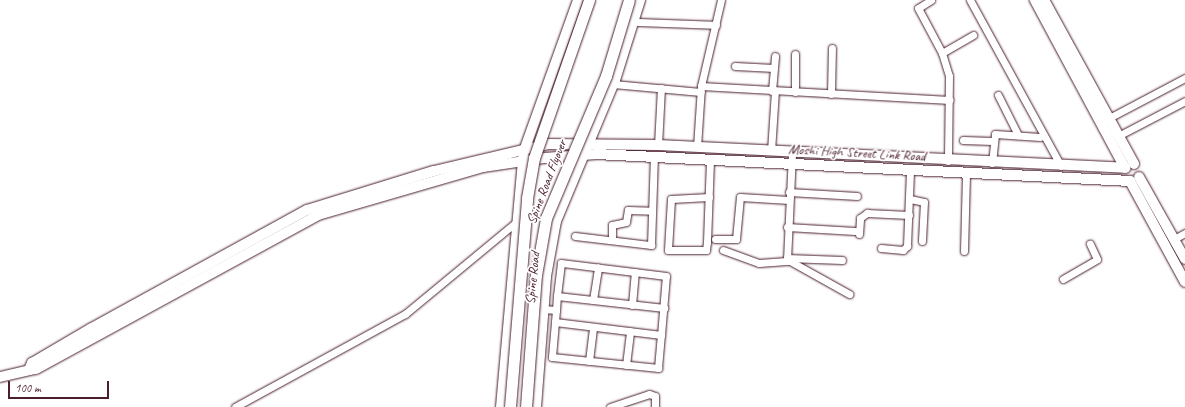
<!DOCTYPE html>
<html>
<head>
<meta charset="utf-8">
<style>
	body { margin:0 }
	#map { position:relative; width:1185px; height:407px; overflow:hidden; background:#fff; font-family:Caveat,sans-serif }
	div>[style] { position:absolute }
	.roads { filter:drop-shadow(0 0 1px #4a1f2b) drop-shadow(0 0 1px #4a1f2b) }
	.street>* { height:7px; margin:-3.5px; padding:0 3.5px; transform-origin:3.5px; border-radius:3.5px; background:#fff }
	.secondary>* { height:10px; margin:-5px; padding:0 5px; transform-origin:5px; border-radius:5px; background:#fff }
	.bridges { filter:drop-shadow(0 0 1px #4a1f2b) drop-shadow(0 0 1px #4a1f2b) }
	.primary-bridge>* { height:11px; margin:-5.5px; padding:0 5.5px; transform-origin:5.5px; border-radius:5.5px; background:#fff }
	span { translate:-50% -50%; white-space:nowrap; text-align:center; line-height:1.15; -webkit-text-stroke:3.5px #fff; paint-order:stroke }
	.street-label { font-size:14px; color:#4a1f2b }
	.scale { position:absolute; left:8px; top:381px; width:101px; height:18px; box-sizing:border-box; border:2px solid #4a1f2b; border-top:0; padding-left:5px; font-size:12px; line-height:14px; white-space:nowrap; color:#4a1f2b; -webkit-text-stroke:3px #fff; paint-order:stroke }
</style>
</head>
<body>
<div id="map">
	<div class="roads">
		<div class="street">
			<div style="left:931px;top:0;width:15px;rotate:148deg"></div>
			<div style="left:918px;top:8px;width:51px;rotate:61.9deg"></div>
			<div style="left:942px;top:53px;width:24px;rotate:73deg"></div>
			<div style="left:949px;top:76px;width:85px;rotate:90.7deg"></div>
			<div style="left:970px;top:0;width:189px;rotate:61.3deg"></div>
			<div style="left:635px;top:22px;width:81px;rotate:2.1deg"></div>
			<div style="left:942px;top:53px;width:36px;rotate:-30deg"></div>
			<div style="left:795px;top:54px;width:38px;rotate:90deg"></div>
			<div style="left:735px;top:66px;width:39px;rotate:3deg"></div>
			<div style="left:613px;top:84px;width:88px;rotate:5.2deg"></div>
			<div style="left:701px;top:86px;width:249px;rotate:3.2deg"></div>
			<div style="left:772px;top:91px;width:35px;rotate:-85deg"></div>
			<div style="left:831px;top:94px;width:46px;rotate:-88.8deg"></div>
			<div style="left:998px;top:95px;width:45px;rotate:63.4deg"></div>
			<div style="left:1109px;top:118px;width:86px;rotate:-27.8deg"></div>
			<div style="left:1118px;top:136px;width:76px;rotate:-27.6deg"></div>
			<div style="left:963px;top:140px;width:29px;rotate:2deg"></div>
			<div style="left:658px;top:145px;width:57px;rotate:-87deg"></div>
			<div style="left:697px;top:147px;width:61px;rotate:-86.2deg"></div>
			<div style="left:701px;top:86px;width:88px;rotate:-76.9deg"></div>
			<div style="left:771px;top:151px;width:60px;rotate:-86.2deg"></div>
			<div style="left:992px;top:163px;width:29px;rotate:-84deg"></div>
			<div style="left:995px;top:134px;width:45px;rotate:3.8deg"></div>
			<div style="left:789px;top:192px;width:68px;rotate:3.4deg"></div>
			<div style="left:709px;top:197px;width:38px;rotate:177deg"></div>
			<div style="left:671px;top:199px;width:51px;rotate:93.4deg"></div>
			<div style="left:668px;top:250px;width:38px"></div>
			<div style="left:706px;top:250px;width:8px;rotate:-83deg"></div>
			<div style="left:707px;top:242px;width:83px;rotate:-87.9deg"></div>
			<div style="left:910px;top:199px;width:14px;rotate:12deg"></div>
			<div style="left:924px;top:202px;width:39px;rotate:93deg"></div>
			<div style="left:787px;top:227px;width:68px;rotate:3.4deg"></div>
			<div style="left:859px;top:234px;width:16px;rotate:-86deg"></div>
			<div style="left:860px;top:218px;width:9px;rotate:-36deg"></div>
			<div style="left:867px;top:213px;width:42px;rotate:2.7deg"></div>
			<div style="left:575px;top:236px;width:77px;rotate:6.8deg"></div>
			<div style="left:651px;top:245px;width:89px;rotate:-88.1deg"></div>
			<div style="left:715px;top:239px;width:21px"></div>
			<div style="left:736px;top:239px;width:42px;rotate:-84.6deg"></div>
			<div style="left:740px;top:197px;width:49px;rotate:3.5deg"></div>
			<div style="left:1174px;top:239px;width:13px;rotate:-29deg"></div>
			<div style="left:612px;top:240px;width:15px;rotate:-90deg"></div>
			<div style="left:612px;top:225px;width:14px;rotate:-12deg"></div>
			<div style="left:626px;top:222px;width:12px;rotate:-81deg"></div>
			<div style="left:628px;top:210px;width:24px;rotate:2deg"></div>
			<div style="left:881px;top:248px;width:22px;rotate:5deg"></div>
			<div style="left:903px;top:250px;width:6px;rotate:-45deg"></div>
			<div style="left:907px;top:246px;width:76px;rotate:-87.7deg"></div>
			<div style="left:723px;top:250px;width:38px;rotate:20deg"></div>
			<div style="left:759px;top:263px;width:31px;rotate:-4deg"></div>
			<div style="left:790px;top:261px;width:68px;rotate:29.2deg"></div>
			<div style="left:964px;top:251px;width:78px;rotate:-88.5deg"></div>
			<div style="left:787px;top:258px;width:55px;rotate:2.1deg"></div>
			<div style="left:787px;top:260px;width:108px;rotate:-87.3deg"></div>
			<div style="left:1063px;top:279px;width:39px;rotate:-30deg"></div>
			<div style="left:1097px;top:259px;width:17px;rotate:-115deg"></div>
			<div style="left:593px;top:300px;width:33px;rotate:-81deg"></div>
			<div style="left:632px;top:305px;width:33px;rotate:-85deg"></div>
			<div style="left:543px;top:309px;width:13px;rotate:4deg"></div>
			<div style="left:556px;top:310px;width:12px;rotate:95deg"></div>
			<div style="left:555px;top:322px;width:107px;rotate:7deg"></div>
			<div style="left:661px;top:335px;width:59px;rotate:-85.2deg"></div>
			<div style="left:666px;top:276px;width:106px;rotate:-172.9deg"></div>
			<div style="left:561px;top:263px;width:33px;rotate:97deg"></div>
			<div style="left:556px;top:310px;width:14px;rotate:-86deg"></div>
			<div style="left:557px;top:296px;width:108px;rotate:6.4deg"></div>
			<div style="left:555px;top:322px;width:35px;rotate:95deg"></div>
			<div style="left:552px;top:357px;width:107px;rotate:5.9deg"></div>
			<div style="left:658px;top:368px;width:33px;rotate:-85deg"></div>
			<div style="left:589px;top:361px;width:34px;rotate:-83deg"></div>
			<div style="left:626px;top:365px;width:34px;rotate:-83deg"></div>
			<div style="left:235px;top:407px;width:194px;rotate:-28.7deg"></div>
			<div style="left:405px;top:314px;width:143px;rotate:-39.6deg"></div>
			<div style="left:610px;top:407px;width:41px;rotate:-18.4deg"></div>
			<div style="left:649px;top:394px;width:6px;rotate:18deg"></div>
			<div style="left:655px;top:396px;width:11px;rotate:90deg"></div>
		</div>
		<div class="secondary">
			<div style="left:1044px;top:0;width:187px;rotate:61.2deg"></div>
			<div style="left:1139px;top:177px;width:94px;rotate:60.7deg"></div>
			<div style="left:29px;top:370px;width:8px;rotate:-67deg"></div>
			<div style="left:32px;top:363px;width:69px;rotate:-30.3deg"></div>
			<div style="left:92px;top:328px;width:245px;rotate:-28.8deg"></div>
			<div style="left:307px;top:210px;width:133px;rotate:-17.1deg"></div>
			<div style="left:434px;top:171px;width:117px;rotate:-13.3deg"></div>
			<div style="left:548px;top:144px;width:110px;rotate:0.5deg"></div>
			<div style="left:658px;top:145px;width:468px;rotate:2.8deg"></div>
			<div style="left:1125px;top:168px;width:191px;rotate:-118.2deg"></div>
			<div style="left:0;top:377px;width:37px;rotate:-13deg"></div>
			<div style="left:36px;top:369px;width:321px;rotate:-28.6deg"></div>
			<div style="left:318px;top:215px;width:172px;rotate:-16.2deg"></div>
			<div style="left:483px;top:167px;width:63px;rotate:-8.3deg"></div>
			<div style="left:545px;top:158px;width:51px;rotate:-4.5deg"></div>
			<div style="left:596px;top:154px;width:535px;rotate:2.89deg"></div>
			<div style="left:1130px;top:181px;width:115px;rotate:61.4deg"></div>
			<div style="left:501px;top:407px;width:257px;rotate:-84.9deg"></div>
			<div style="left:524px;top:151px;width:160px;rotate:-70.3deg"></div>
			<div style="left:536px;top:407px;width:131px;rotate:-85.6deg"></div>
			<div style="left:546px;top:276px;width:56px;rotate:-79.7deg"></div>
			<div style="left:556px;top:221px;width:153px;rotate:-67.3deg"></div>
			<div style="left:615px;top:80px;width:84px;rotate:-72.6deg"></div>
		</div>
	</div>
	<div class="bridges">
		<div class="primary-bridge">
			<div style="left:510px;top:407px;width:210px;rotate:-85.3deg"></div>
			<div style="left:527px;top:198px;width:41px;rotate:-80.1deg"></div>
			<div style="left:534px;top:158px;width:167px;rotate:-70.8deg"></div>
			<div style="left:526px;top:407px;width:132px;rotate:-85.7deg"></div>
			<div style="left:536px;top:275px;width:58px;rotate:-80deg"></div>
			<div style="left:546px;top:218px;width:154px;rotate:-67.1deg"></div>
			<div style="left:606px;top:76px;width:79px;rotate:-73.2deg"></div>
		</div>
	</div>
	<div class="street-label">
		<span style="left:857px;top:153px;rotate:3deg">Moshi High Street Link Road</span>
		<span style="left:547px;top:182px;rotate:-69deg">Spine Road Flyover</span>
		<span style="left:533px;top:278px;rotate:-84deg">Spine Road</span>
	</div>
	<div class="scale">100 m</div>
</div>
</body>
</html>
